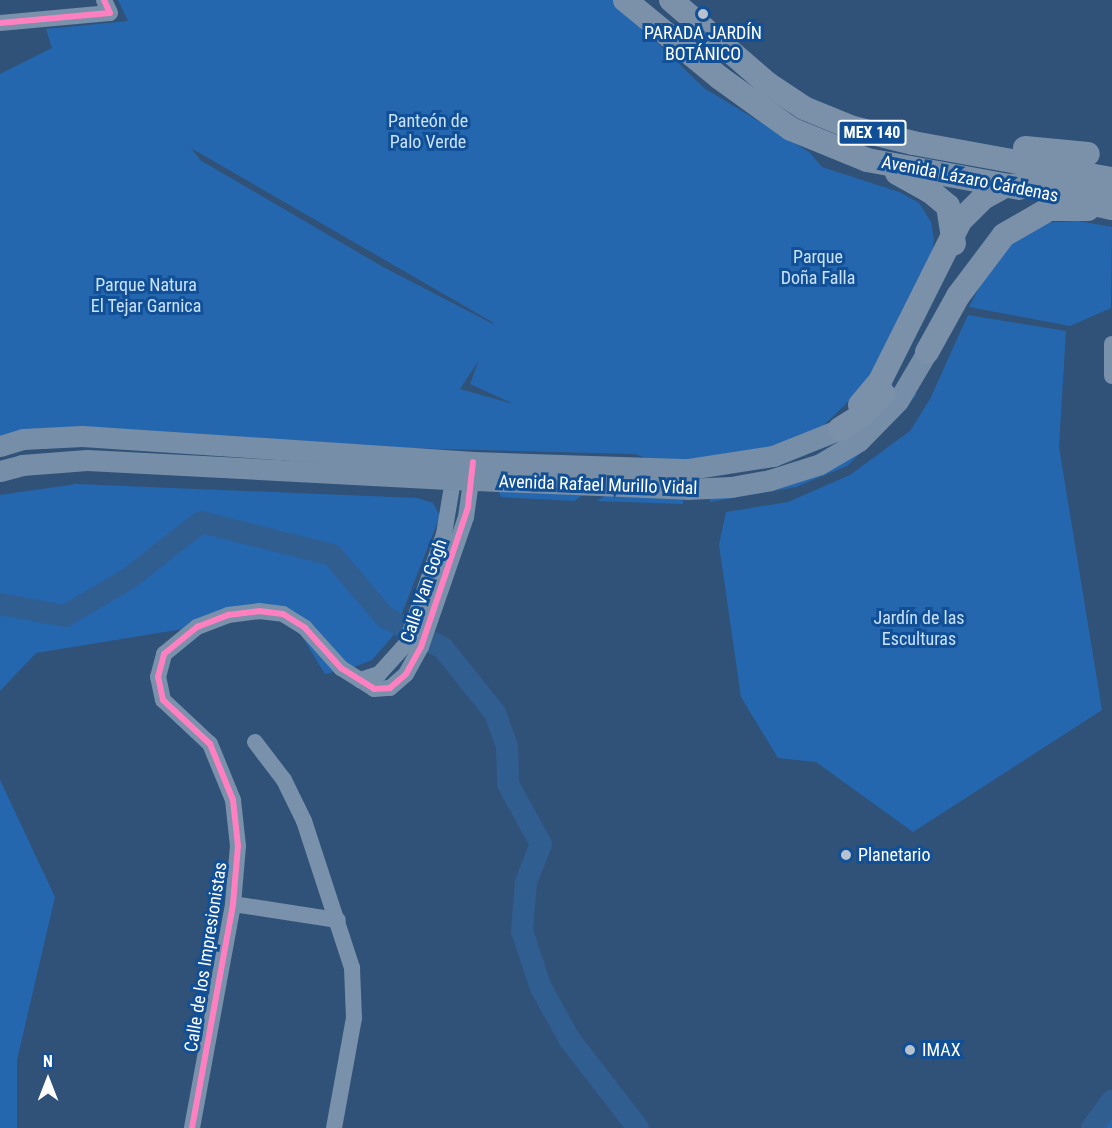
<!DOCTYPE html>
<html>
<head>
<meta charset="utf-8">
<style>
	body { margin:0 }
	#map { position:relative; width:1112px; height:1128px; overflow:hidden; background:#305278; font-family:"Roboto Condensed",sans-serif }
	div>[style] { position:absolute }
	.green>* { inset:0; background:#2567ae }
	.river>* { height:22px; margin:-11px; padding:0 11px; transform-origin:11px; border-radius:11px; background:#315e91 }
	.minor>* { height:16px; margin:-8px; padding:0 8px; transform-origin:8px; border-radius:8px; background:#7991ab }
	.major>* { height:21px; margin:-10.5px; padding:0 10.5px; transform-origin:10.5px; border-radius:10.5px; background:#778ea8 }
	.highway>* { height:24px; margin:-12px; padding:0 12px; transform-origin:12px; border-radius:12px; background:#7b91aa }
	.highway-bridge>* { height:24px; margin:-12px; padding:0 12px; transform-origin:12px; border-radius:12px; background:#7b91aa }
	.cycleway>* { height:6px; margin:-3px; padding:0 3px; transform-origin:3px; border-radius:3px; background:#ff80c0 }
	.dots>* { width:16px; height:16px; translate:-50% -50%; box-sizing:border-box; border:3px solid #115097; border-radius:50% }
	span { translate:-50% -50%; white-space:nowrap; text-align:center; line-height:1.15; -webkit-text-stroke:6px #115097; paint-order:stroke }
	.shield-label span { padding:2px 4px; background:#115097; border:2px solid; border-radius:4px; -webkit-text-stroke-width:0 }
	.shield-label { font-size:16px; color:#fff; font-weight:700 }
	.poi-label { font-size:18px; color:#fff }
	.left { translate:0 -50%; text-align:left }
	.park-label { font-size:18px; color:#c9e2fe }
	.street-label { font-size:18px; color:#fff }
	.north { position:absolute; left:18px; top:1050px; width:60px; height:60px; -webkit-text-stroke:4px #115097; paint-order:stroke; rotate:0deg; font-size:16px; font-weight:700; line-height:24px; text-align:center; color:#fff }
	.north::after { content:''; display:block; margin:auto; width:21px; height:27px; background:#fff; clip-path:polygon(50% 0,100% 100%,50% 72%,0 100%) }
</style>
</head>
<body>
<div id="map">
	<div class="green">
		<div style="clip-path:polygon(evenodd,118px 0,613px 0,704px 88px,809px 152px,822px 167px,899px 192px,919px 203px,931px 222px,934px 240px,931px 259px,870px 380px,824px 425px,800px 437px,727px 460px,651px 460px,635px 454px,143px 441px,0 443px,0 74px,52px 48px,46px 29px,128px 21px,118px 0,191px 148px,494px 323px,493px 324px,383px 267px,200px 160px,191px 148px,118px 0,479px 360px,470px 384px,514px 404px,460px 389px,479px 360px)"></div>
		<div style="clip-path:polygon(1078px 221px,1112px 227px,1111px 308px,1070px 326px,969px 307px,996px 255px,1023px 224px)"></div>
		<div style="clip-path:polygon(968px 315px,1066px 331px,1059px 447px,1102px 710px,913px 832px,816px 762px,778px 758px,741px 697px,719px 545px,726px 512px,788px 502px,850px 475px,910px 431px,930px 399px)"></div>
		<div style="clip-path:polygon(913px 391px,917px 394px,903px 412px,847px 466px,796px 487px,710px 502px,710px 497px,795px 481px)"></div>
		<div style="clip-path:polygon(76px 484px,417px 498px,433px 503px,440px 516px,393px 636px,372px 660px,354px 667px,325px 674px,287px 612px,36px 653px,0 691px,0 495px)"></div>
		<div style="clip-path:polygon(498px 491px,583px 495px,574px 501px,501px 497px)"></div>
		<div style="clip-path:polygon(606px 495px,683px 498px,683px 504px,597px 501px)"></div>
		<div style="clip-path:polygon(0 780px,55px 897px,17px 1060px,17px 1128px,0 1128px)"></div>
		<div style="clip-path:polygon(1112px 1105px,1112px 1128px,1093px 1128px)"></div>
	</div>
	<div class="river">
		<div style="left:0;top:604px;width:66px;rotate:10.5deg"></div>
		<div style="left:65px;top:616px;width:73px;rotate:-30.4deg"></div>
		<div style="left:128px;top:579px;width:93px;rotate:-38deg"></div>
		<div style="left:201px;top:522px;width:135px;rotate:14.1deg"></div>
		<div style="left:332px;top:555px;width:82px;rotate:49.5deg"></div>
		<div style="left:385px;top:617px;width:66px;rotate:28.1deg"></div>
		<div style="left:443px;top:648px;width:83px;rotate:51.3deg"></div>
		<div style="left:495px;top:713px;width:35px;rotate:70deg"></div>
		<div style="left:507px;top:746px;width:38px;rotate:88deg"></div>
		<div style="left:508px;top:784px;width:68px;rotate:61.2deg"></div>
		<div style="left:541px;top:844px;width:41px;rotate:111.5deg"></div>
		<div style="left:526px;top:882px;width:49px;rotate:94.7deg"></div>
		<div style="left:522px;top:931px;width:60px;rotate:71.6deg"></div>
		<div style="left:541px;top:988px;width:60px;rotate:60.9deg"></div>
		<div style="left:570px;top:1040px;width:111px;rotate:52.3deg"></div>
		<div style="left:1092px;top:1128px;width:34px;rotate:-54deg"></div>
	</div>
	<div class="minor">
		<div style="left:0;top:23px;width:110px;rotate:-5.2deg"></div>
		<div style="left:110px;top:13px;width:14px;rotate:-115deg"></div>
		<div style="left:1112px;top:344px;width:32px;rotate:90deg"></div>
		<div style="left:360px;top:680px;width:20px;rotate:-18deg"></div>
		<div style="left:379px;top:674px;width:40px;rotate:-48deg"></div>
		<div style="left:406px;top:644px;width:116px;rotate:-70.9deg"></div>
		<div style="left:444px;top:534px;width:67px;rotate:-80.5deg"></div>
		<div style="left:255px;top:742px;width:48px;rotate:52.7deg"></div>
		<div style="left:284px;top:780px;width:46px;rotate:64deg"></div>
		<div style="left:304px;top:821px;width:155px;rotate:71.9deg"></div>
		<div style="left:352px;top:968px;width:50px;rotate:87.7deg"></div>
		<div style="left:354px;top:1018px;width:112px;rotate:100.3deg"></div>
		<div style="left:233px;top:904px;width:106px;rotate:8.7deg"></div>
		<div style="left:192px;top:1128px;width:228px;rotate:-79.6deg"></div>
		<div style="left:233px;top:904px;width:58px;rotate:-85.1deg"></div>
		<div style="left:238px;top:846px;width:46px;rotate:-96.2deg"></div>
		<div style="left:233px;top:800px;width:61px;rotate:-112.3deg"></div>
		<div style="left:210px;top:744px;width:64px;rotate:-136.9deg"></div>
		<div style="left:163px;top:700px;width:24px;rotate:-102deg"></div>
		<div style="left:158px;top:677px;width:24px;rotate:-75deg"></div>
		<div style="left:164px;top:654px;width:43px;rotate:-39.3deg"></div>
		<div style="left:197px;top:627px;width:33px;rotate:-21deg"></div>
		<div style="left:228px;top:615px;width:31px;rotate:-7deg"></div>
		<div style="left:259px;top:611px;width:24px;rotate:7deg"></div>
		<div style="left:283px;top:614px;width:26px;rotate:32deg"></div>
		<div style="left:305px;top:628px;width:54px;rotate:48deg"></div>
		<div style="left:341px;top:668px;width:39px;rotate:32deg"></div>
		<div style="left:374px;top:689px;width:16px;rotate:-4deg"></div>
		<div style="left:390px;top:688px;width:21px;rotate:-41deg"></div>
		<div style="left:406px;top:674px;width:31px;rotate:-61deg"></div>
		<div style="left:421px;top:647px;width:138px;rotate:-70.9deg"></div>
		<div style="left:466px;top:517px;width:49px;rotate:-81.9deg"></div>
	</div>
	<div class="major">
		<div style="left:0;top:446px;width:24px;rotate:-17deg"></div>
		<div style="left:23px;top:439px;width:59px;rotate:-2.9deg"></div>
		<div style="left:82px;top:436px;width:392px;rotate:3.8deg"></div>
		<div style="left:473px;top:462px;width:216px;rotate:1.9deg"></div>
		<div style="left:689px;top:469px;width:85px;rotate:-8.8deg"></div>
		<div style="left:773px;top:456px;width:72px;rotate:-21.9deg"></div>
		<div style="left:0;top:471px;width:23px;rotate:-15deg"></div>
		<div style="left:22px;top:465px;width:65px;rotate:-4.4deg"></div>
		<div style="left:87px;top:460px;width:366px;rotate:3deg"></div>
		<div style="left:453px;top:479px;width:234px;rotate:2.4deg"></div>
		<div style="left:687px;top:489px;width:44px;rotate:-2.6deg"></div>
		<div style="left:731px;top:487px;width:40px;rotate:-10deg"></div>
		<div style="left:770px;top:480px;width:52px;rotate:-17.7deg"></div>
		<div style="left:820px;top:464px;width:45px;rotate:-30.5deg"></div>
		<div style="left:859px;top:441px;width:56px;rotate:-45.7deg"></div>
		<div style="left:898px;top:401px;width:57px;rotate:-59.4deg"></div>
	</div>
	<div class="highway">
		<div style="left:625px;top:0;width:123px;rotate:39.4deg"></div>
		<div style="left:720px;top:78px;width:87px;rotate:35.7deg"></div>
		<div style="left:791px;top:129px;width:82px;rotate:22.2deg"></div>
		<div style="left:867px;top:160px;width:155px;rotate:10.4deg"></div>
		<div style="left:671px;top:0;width:128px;rotate:40.9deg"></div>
		<div style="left:768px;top:84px;width:43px;rotate:33.7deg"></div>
		<div style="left:804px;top:108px;width:53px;rotate:22.2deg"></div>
		<div style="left:853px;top:128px;width:62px;rotate:14deg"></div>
		<div style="left:913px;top:143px;width:202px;rotate:10.3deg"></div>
		<div style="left:1025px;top:148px;width:63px;rotate:5.4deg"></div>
		<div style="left:897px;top:173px;width:38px;rotate:29deg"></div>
		<div style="left:930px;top:191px;width:23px;rotate:40deg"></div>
		<div style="left:948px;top:206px;width:38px;rotate:81deg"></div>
		<div style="left:1068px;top:198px;width:45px;rotate:12.8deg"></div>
		<div style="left:927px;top:352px;width:64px;rotate:-61deg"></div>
		<div style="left:958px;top:296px;width:76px;rotate:-53deg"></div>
		<div style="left:1004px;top:235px;width:52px;rotate:-30deg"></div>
		<div style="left:1049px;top:209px;width:39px"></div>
		<div style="left:840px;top:429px;width:28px;rotate:-32deg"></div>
		<div style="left:864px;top:414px;width:28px;rotate:-46deg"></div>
	</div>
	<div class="highway-bridge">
		<div style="left:860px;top:405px;width:31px;rotate:-50deg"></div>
		<div style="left:880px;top:381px;width:179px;rotate:-63.4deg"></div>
		<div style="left:960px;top:221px;width:33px;rotate:-45deg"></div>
		<div style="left:983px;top:198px;width:25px;rotate:-29deg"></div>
		<div style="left:1005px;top:186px;width:36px;rotate:-2deg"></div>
		<div style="left:1041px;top:185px;width:72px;rotate:8deg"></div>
	</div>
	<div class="cycleway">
		<div style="left:0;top:23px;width:110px;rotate:-5.2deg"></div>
		<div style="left:110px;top:13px;width:14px;rotate:-115deg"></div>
		<div style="left:192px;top:1128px;width:228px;rotate:-79.6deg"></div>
		<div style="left:233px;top:904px;width:58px;rotate:-85.1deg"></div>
		<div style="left:238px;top:846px;width:46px;rotate:-96.2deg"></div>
		<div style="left:233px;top:800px;width:61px;rotate:-112.3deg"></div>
		<div style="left:210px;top:744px;width:64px;rotate:-136.9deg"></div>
		<div style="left:163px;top:700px;width:24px;rotate:-102deg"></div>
		<div style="left:158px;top:677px;width:24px;rotate:-75deg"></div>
		<div style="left:164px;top:654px;width:43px;rotate:-39.3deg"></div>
		<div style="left:197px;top:627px;width:33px;rotate:-21deg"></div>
		<div style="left:228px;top:615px;width:31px;rotate:-7deg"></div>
		<div style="left:259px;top:611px;width:24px;rotate:7deg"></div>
		<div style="left:283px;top:614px;width:26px;rotate:32deg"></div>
		<div style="left:305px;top:628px;width:54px;rotate:48deg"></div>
		<div style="left:341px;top:668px;width:39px;rotate:32deg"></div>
		<div style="left:374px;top:689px;width:16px;rotate:-4deg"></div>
		<div style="left:390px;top:688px;width:21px;rotate:-41deg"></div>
		<div style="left:406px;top:674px;width:31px;rotate:-61deg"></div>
		<div style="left:421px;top:647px;width:148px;rotate:-71.4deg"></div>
		<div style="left:468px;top:507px;width:45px;rotate:-83.7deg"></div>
	</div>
	<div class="dots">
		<div style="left:703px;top:14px;background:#b7c2d0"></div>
		<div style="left:846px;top:855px;background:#b7c2d0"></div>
		<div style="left:910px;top:1050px;background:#b7c2d0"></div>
	</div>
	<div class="shield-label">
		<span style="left:872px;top:133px">MEX 140</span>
	</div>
	<div class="poi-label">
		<span style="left:703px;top:44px">PARADA JARDÍN<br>BOTÁNICO</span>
		<span class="left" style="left:858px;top:855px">Planetario</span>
		<span class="left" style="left:922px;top:1050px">IMAX</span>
	</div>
	<div class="park-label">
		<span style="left:428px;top:132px">Panteón de<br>Palo Verde</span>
		<span style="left:818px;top:268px">Parque<br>Doña Falla</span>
		<span style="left:146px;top:296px">Parque Natura<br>El Tejar Garnica</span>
		<span style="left:919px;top:629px">Jardín de las<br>Esculturas</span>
	</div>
	<div class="street-label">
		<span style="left:970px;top:179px;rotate:11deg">Avenida Lázaro Cárdenas</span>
		<span style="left:598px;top:485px;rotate:2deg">Avenida Rafael Murillo Vidal</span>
		<span style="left:424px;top:591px;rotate:-71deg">Calle Van Gogh</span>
		<span style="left:206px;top:957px;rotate:-81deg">Calle de los Impresionistas</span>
	</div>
	<div class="north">N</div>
</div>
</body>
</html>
